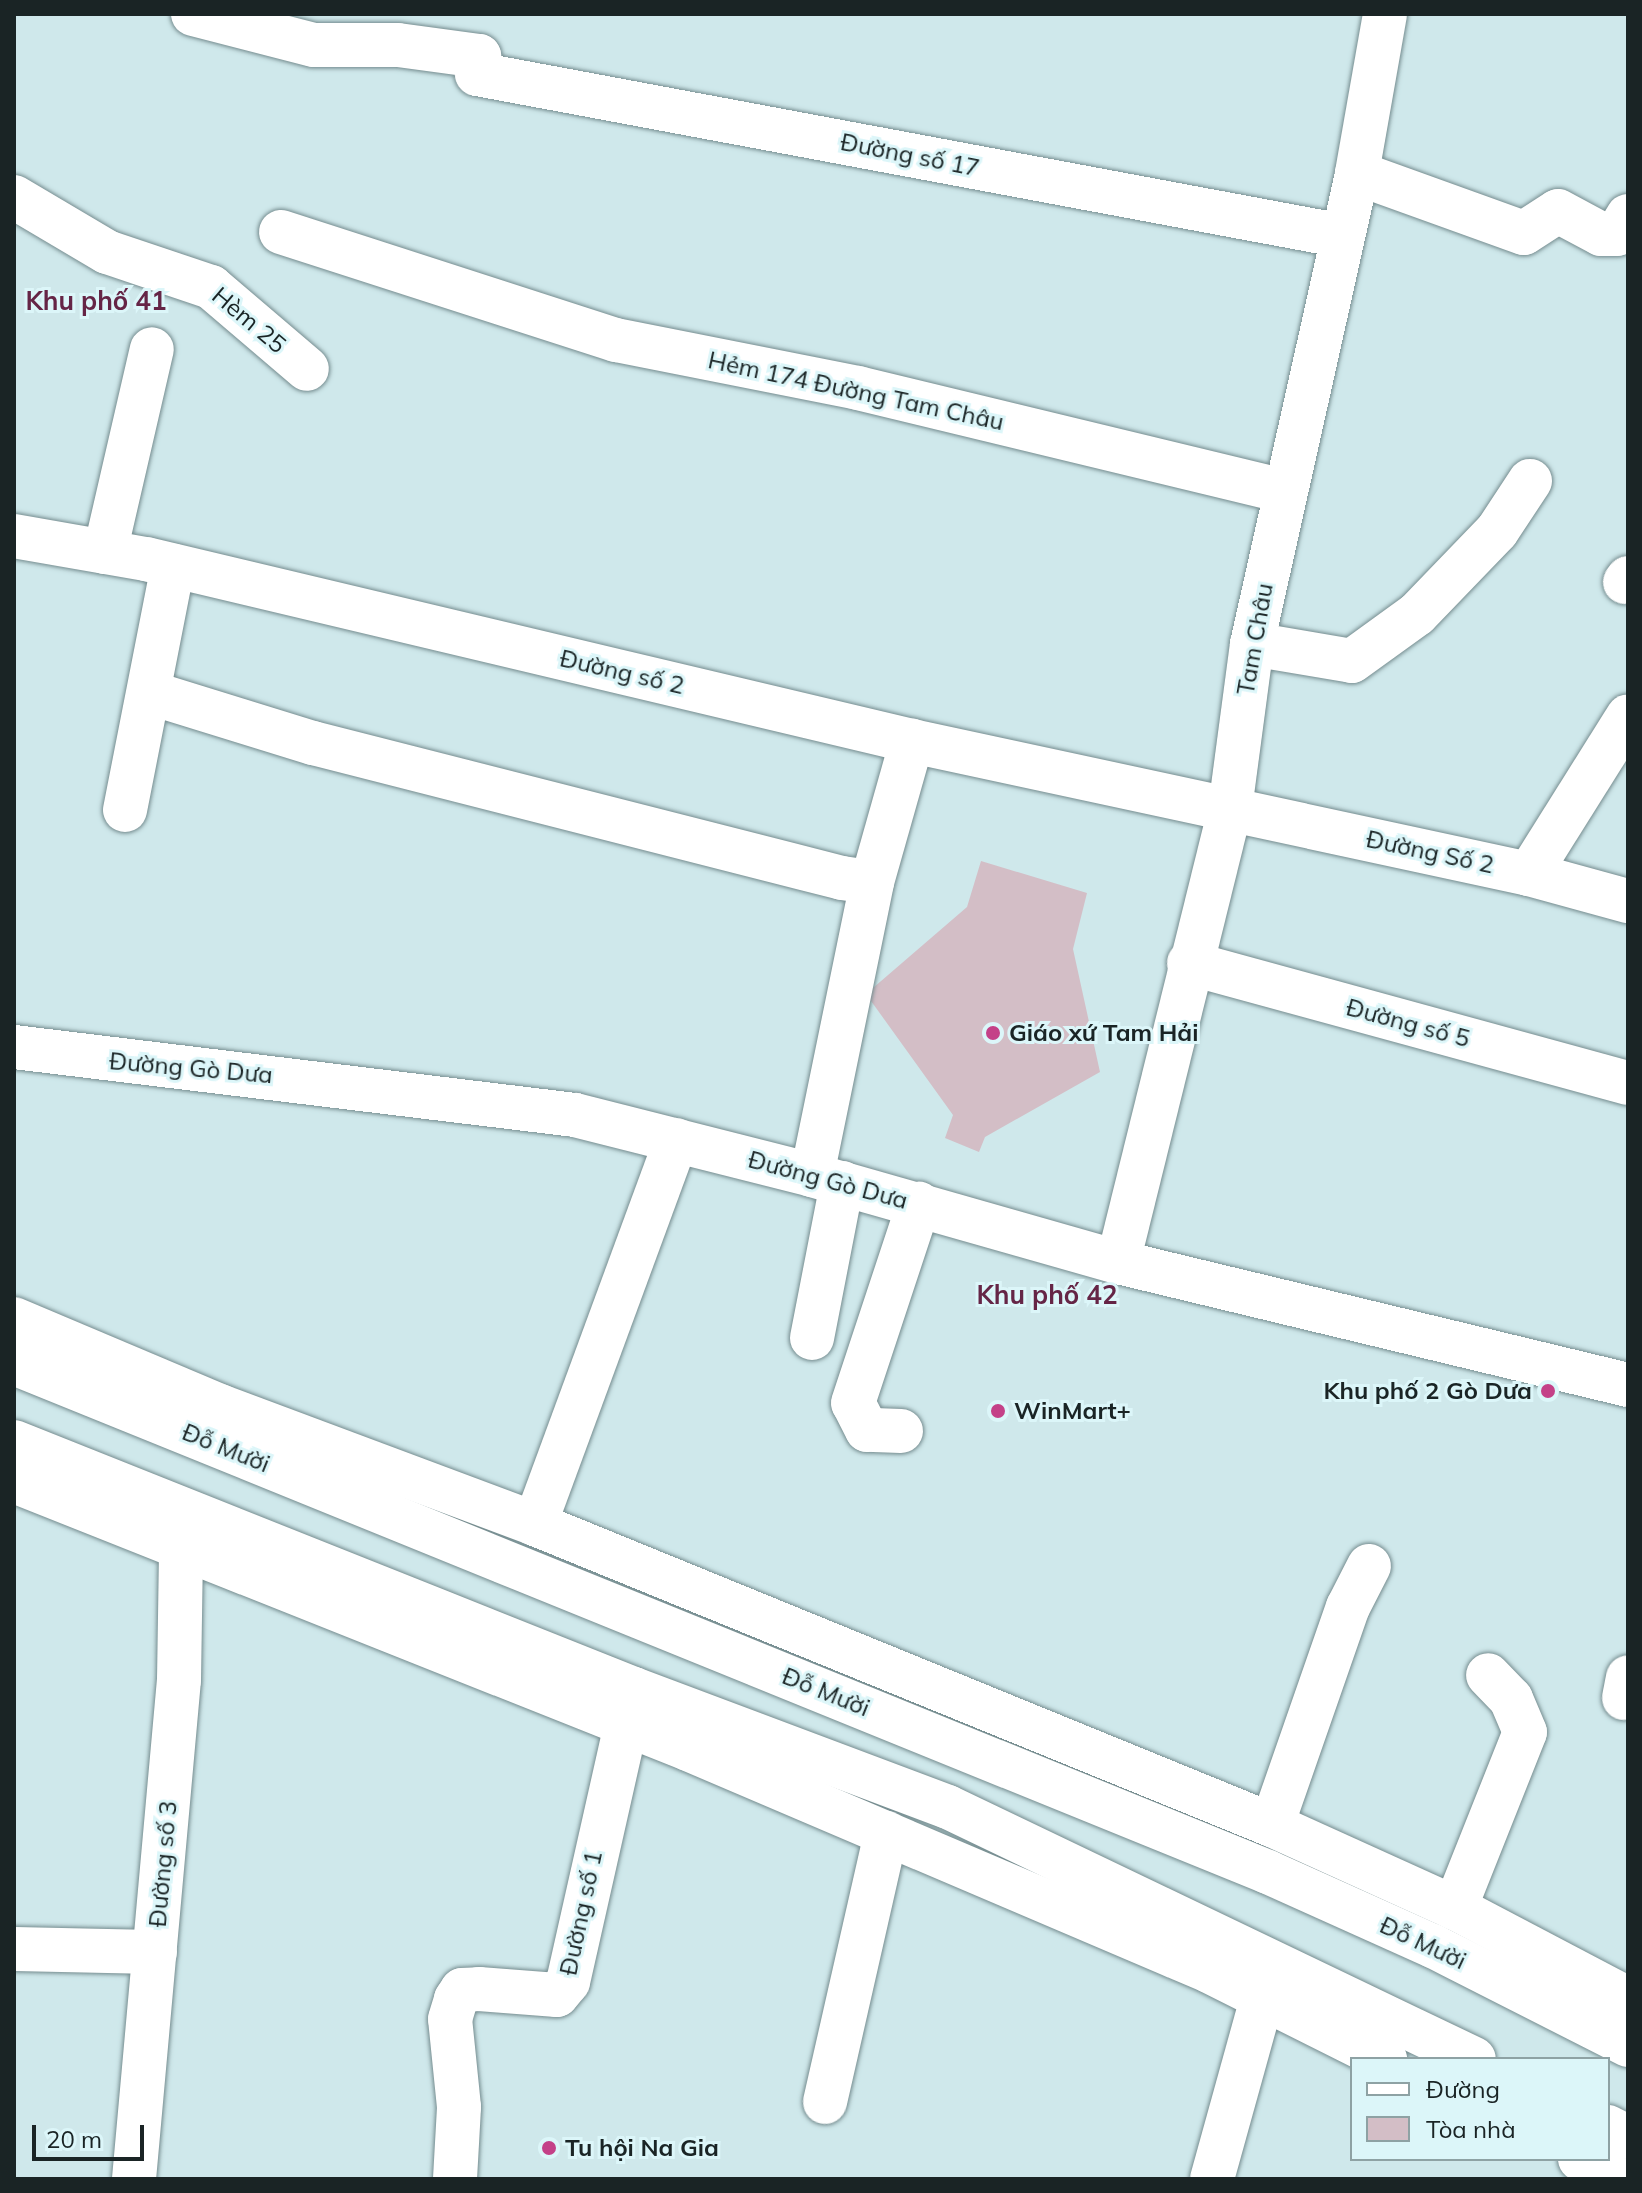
<!DOCTYPE html>
<html>
<head>
<meta charset="utf-8">
<style>
	body { margin:0 }
	#map { position:relative; width:1642px; height:2193px; overflow:hidden; background:#cfe8eb; font-family:Mulish,sans-serif }
	div>[style] { position:absolute }
	.building>* { inset:0; background:#d3bec6 }
	.roads { filter:drop-shadow(0 0 2px #758c8f) drop-shadow(0 0 2px #758c8f) }
	.minor>* { height:44px; margin:-22px; padding:0 22px; transform-origin:22px; border-radius:22px; background:#fff }
	.highway>* { height:44px; margin:-22px; padding:0 22px; transform-origin:22px; border-radius:22px; background:#fff }
	.dots>* { width:22px; height:22px; translate:-50% -50%; box-sizing:border-box; border:4px solid #dcf6f9; border-radius:50% }
	span { translate:-50% -50%; white-space:nowrap; text-align:center; line-height:1.15; -webkit-text-stroke:6px #dcf6f9; paint-order:stroke }
	.street-label { font-size:24px; color:#1a2425 }
	.poi-label { font-size:24px; color:#1a2425; font-weight:700 }
	.left { translate:0 -50%; text-align:left }
	.right { translate:-100% -50%; text-align:right }
	.neighbourhood-label { font-size:26px; color:#652546; font-weight:700 }
	.frame { position:absolute; inset:0; border:16px solid #1a2425; pointer-events:none }
	.legend { position:absolute; left:1350px; top:2057px; width:260px; height:104px; box-sizing:border-box; background:#dcf6f9; border:2px solid #8ea2a4; margin:0; padding:10px 14px; list-style:none; font-size:24px; color:#1a2425 }
	.legend li { display:flex; align-items:center; gap:16px; height:40px }
	.legend b { width:40px; border:2px solid #8ea2a4 }
	.scale { position:absolute; left:32px; top:2125px; width:112px; height:36px; box-sizing:border-box; border:4px solid #1a2425; border-top:0; padding-left:10px; font-size:24px; line-height:28px; white-space:nowrap; color:#1a2425; -webkit-text-stroke:6px #dcf6f9; paint-order:stroke }
</style>
</head>
<body>
<div id="map">
	<div class="building">
		<div style="clip-path:polygon(981px 861px,1087px 893px,1073px 949px,1100px 1072px,985px 1137px,979px 1152px,945px 1138px,953px 1115px,866px 994px,967px 907px)"></div>
	</div>
	<div class="roads">
		<div class="minor">
			<div style="left:193px;top:14px;width:125px;rotate:14.4deg"></div>
			<div style="left:314px;top:45px;width:84px"></div>
			<div style="left:398px;top:45px;width:82px;rotate:7.7deg"></div>
			<div style="left:479px;top:56px;width:18px;rotate:96deg"></div>
			<div style="left:477px;top:74px;width:881px;rotate:10.6deg"></div>
			<div style="left:1357px;top:173px;width:177px;rotate:19.8deg"></div>
			<div style="left:1524px;top:233px;width:40px;rotate:-32.9deg"></div>
			<div style="left:1558px;top:211px;width:49px;rotate:28.1deg"></div>
			<div style="left:1601px;top:234px;width:16px"></div>
			<div style="left:1617px;top:234px;width:21px;rotate:-59deg"></div>
			<div style="left:14px;top:197px;width:108px;rotate:30.6deg"></div>
			<div style="left:107px;top:252px;width:110px;rotate:18.6deg"></div>
			<div style="left:211px;top:287px;width:126px;rotate:40.5deg"></div>
			<div style="left:281px;top:232px;width:352px;rotate:17.9deg"></div>
			<div style="left:616px;top:340px;width:247px;rotate:11.2deg"></div>
			<div style="left:858px;top:388px;width:438px;rotate:13.6deg"></div>
			<div style="left:14px;top:536px;width:134px;rotate:9.9deg"></div>
			<div style="left:146px;top:559px;width:787px;rotate:13.37deg"></div>
			<div style="left:912px;top:741px;width:631px;rotate:12.16deg"></div>
			<div style="left:1529px;top:874px;width:103px;rotate:15.3deg"></div>
			<div style="left:105px;top:552px;width:208px;rotate:-77deg"></div>
			<div style="left:1625px;top:582px;width:5px;rotate:-53deg"></div>
			<div style="left:1252px;top:644px;width:101px;rotate:9.6deg"></div>
			<div style="left:1352px;top:661px;width:80px;rotate:-35.9deg"></div>
			<div style="left:1417px;top:614px;width:115px;rotate:-46.1deg"></div>
			<div style="left:1497px;top:531px;width:60px;rotate:-56.6deg"></div>
			<div style="left:151px;top:693px;width:170px;rotate:17.2deg"></div>
			<div style="left:313px;top:743px;width:546px;rotate:14.32deg"></div>
			<div style="left:842px;top:878px;width:30px;rotate:8deg"></div>
			<div style="left:125px;top:810px;width:249px;rotate:-78.9deg"></div>
			<div style="left:1529px;top:874px;width:186px;rotate:-57.9deg"></div>
			<div style="left:1189px;top:963px;width:455px;rotate:15.3deg"></div>
			<div style="left:14px;top:1047px;width:565px;rotate:6.91deg"></div>
			<div style="left:575px;top:1115px;width:244px;rotate:14.2deg"></div>
			<div style="left:812px;top:1175px;width:318px;rotate:15.9deg"></div>
			<div style="left:1118px;top:1262px;width:525px;rotate:13.56deg"></div>
			<div style="left:812px;top:1175px;width:299px;rotate:-78.4deg"></div>
			<div style="left:872px;top:882px;width:147px;rotate:-74.2deg"></div>
			<div style="left:1118px;top:1262px;width:467px;rotate:-76.1deg"></div>
			<div style="left:1230px;top:809px;width:166px;rotate:-82.4deg"></div>
			<div style="left:1252px;top:644px;width:483px;rotate:-77.4deg"></div>
			<div style="left:1357px;top:173px;width:161px;rotate:-80deg"></div>
			<div style="left:812px;top:1338px;width:158px;rotate:-79deg"></div>
			<div style="left:901px;top:1431px;width:34px;rotate:-178deg"></div>
			<div style="left:867px;top:1430px;width:30px;rotate:-117deg"></div>
			<div style="left:853px;top:1403px;width:210px;rotate:-71.7deg"></div>
			<div style="left:535px;top:1524px;width:409px;rotate:-69.8deg"></div>
			<div style="left:1624px;top:1698px;width:21px;rotate:-79deg"></div>
			<div style="left:1272px;top:1825px;width:231px;rotate:-70.8deg"></div>
			<div style="left:1348px;top:1607px;width:46px;rotate:-62.9deg"></div>
			<div style="left:1455px;top:1908px;width:189px;rotate:-68.3deg"></div>
			<div style="left:1525px;top:1732px;width:36px;rotate:-113deg"></div>
			<div style="left:1511px;top:1699px;width:33px;rotate:-134deg"></div>
			<div style="left:14px;top:1949px;width:141px;rotate:1.2deg"></div>
			<div style="left:825px;top:2102px;width:276px;rotate:-77.2deg"></div>
			<div style="left:134px;top:2179px;width:501px;rotate:-84.85deg"></div>
			<div style="left:179px;top:1680px;width:132px;rotate:-89.1deg"></div>
			<div style="left:455px;top:2179px;width:72px;rotate:-86.8deg"></div>
			<div style="left:459px;top:2107px;width:88px;rotate:-95.8deg"></div>
			<div style="left:450px;top:2019px;width:21px;rotate:-73deg"></div>
			<div style="left:456px;top:1999px;width:11px;rotate:-56deg"></div>
			<div style="left:462px;top:1990px;width:17px;rotate:-3deg"></div>
			<div style="left:479px;top:1989px;width:78px;rotate:4.4deg"></div>
			<div style="left:557px;top:1995px;width:17px;rotate:-50deg"></div>
			<div style="left:568px;top:1982px;width:300px;rotate:-77.3deg"></div>
			<div style="left:1212px;top:2179px;width:187px;rotate:-74.5deg"></div>
		</div>
		<div class="highway">
			<div style="left:14px;top:1319px;width:224px;rotate:22.9deg"></div>
			<div style="left:220px;top:1406px;width:336px;rotate:20.5deg"></div>
			<div style="left:535px;top:1524px;width:796px;rotate:22.22deg"></div>
			<div style="left:1272px;top:1825px;width:201px;rotate:24.4deg"></div>
			<div style="left:1455px;top:1908px;width:195px;rotate:27.7deg"></div>
			<div style="left:14px;top:1363px;width:1353px;rotate:22.09deg"></div>
			<div style="left:1268px;top:1872px;width:181px;rotate:24.2deg"></div>
			<div style="left:1433px;top:1946px;width:219px;rotate:26.9deg"></div>
			<div style="left:14px;top:1442px;width:667px;rotate:21.72deg"></div>
			<div style="left:634px;top:1689px;width:335px;rotate:20.6deg"></div>
			<div style="left:948px;top:1807px;width:583px;rotate:25.6deg"></div>
			<div style="left:14px;top:1481px;width:725px;rotate:21.68deg"></div>
			<div style="left:688px;top:1749px;width:566px;rotate:23.08deg"></div>
			<div style="left:1209px;top:1971px;width:197px;rotate:26.6deg"></div>
			<div style="left:1608px;top:2127px;width:22px;rotate:27deg"></div>
			<div style="left:1580px;top:2159px;width:42px;rotate:28.4deg"></div>
		</div>
	</div>
	<div class="dots">
		<div style="left:993px;top:1033px;background:#c44188"></div>
		<div style="left:1548px;top:1391px;background:#c44188"></div>
		<div style="left:998px;top:1411px;background:#c44188"></div>
		<div style="left:549px;top:2148px;background:#c44188"></div>
	</div>
	<div class="street-label">
		<span style="left:910px;top:155px;rotate:11deg">Đường số 17</span>
		<span style="left:249px;top:320px;rotate:40deg">Hèm 25</span>
		<span style="left:856px;top:391px;rotate:12deg">Hẻm 174 Đường Tam Châu</span>
		<span style="left:1255px;top:639px;rotate:-80deg">Tam Châu</span>
		<span style="left:622px;top:672px;rotate:13deg">Đường số 2</span>
		<span style="left:1430px;top:852px;rotate:12deg">Đường Số 2</span>
		<span style="left:1408px;top:1023px;rotate:15deg">Đường số 5</span>
		<span style="left:191px;top:1068px;rotate:5deg">Đường Gò Dưa</span>
		<span style="left:828px;top:1180px;rotate:15deg">Đường Gò Dưa</span>
		<span style="left:226px;top:1448px;rotate:22deg">Đỗ Mười</span>
		<span style="left:826px;top:1692px;rotate:22deg">Đỗ Mười</span>
		<span style="left:163px;top:1864px;rotate:-85deg">Đường số 3</span>
		<span style="left:581px;top:1913px;rotate:-78deg">Đường số 1</span>
		<span style="left:1423px;top:1943px;rotate:25deg">Đỗ Mười</span>
	</div>
	<div class="poi-label">
		<span class="left" style="left:1009px;top:1033px">Giáo xứ Tam Hải</span>
		<span class="right" style="left:1532px;top:1391px">Khu phố 2 Gò Dưa</span>
		<span class="left" style="left:1014px;top:1411px">WinMart+</span>
		<span class="left" style="left:565px;top:2148px">Tu hội Na Gia</span>
	</div>
	<div class="neighbourhood-label">
		<span style="left:96px;top:301px">Khu phố 41</span>
		<span style="left:1047px;top:1295px">Khu phố 42</span>
	</div>
	<div class="frame"></div>
	<ul class="legend">
	<li><b style="height:10px;background:#fff"></b>Đường</li>
	<li><b style="height:22px;background:#d3bec6"></b>Tòa nhà</li>
	</ul>
	<div class="scale">20 m</div>
</div>
</body>
</html>
